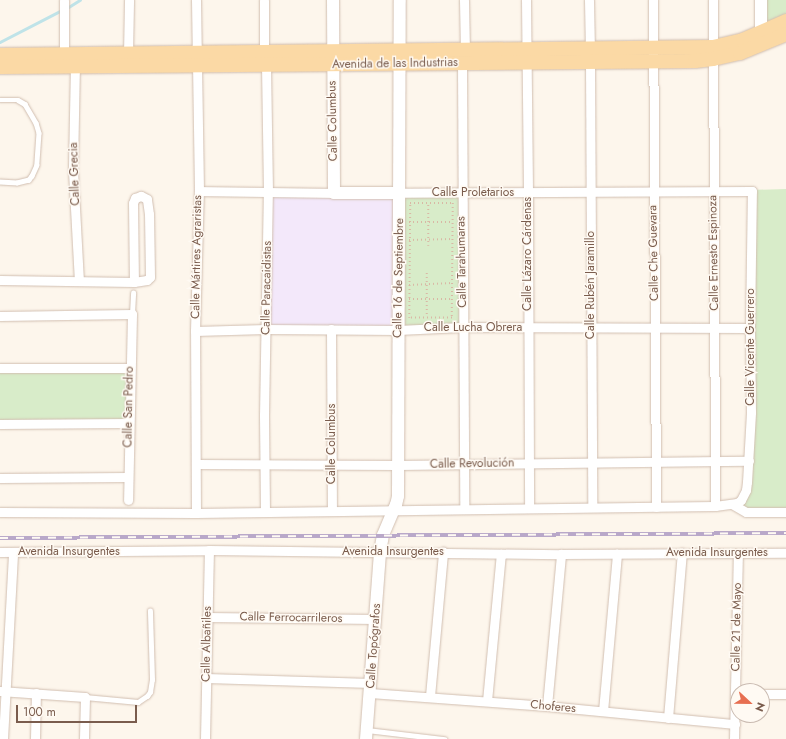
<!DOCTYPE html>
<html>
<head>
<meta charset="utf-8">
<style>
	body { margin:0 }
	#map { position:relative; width:786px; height:739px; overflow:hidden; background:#fdf6ec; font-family:Jost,sans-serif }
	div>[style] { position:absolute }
	.education>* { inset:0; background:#f3e8fa }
	.green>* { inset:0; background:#d8ecc9 }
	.stream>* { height:2.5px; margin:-1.25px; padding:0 1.25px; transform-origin:1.25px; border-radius:1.25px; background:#bfe3e8 }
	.path>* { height:1.5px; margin-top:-0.75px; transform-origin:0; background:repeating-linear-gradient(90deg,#d9b8a5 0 1px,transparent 0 4px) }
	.roads { filter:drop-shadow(0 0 1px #d1beb0) drop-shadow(0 0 1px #d1beb0) }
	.lane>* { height:4.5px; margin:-2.25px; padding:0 2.25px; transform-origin:2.25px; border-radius:2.25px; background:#fff }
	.street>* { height:9px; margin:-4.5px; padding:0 4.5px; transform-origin:4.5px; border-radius:4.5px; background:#fff }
	.secondary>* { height:12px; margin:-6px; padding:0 6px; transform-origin:6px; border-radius:6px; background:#fff }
	.primary>* { height:14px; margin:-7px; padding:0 7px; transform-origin:7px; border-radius:7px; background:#fbd9a5 }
	.rail>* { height:4px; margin-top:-2px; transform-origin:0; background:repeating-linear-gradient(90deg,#fffaf3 0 8px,#b9a8c9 0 16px); box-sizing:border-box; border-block:1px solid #b9a8c9 }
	span { translate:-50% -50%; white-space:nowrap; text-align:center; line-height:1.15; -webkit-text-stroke:3px #fffaf3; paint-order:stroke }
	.street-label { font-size:12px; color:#7a5c4d }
	.north { position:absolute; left:730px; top:683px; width:40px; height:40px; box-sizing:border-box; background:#fffaf3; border:1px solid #cabbb1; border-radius:50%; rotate:112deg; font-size:11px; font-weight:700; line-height:16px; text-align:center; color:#7a5c4d }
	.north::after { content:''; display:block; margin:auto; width:14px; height:18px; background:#e76f51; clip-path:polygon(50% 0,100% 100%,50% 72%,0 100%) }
	.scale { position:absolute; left:16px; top:705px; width:121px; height:18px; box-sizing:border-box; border:2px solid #7a5c4d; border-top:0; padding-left:5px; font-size:12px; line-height:14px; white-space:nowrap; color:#7a5c4d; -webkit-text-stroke:3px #fffaf3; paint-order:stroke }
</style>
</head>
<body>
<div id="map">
	<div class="education">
		<div style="clip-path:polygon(399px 193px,398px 330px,266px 329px,273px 197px)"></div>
	</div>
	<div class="green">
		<div style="clip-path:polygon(761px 0,786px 0,786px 21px,761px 33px)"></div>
		<div style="clip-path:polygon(786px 189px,786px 512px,746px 512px,737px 503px,746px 490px,750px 190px)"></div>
		<div style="clip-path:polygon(399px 193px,461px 193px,462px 327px,398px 330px)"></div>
		<div style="clip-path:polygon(0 368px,129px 368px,129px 423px,0 424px)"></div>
	</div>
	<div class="stream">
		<div style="left:67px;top:8px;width:15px;rotate:-32deg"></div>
		<div style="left:0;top:42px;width:70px;rotate:-27.3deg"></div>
	</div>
	<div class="path">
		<div style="left:410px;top:203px;width:43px"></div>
		<div style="left:453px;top:203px;width:115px;rotate:90.5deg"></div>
		<div style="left:452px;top:318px;width:43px;rotate:180deg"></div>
		<div style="left:409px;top:318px;width:115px;rotate:-89.5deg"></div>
		<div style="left:409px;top:222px;width:44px"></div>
		<div style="left:409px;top:240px;width:43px;rotate:-1.3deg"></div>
		<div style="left:428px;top:246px;width:43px;rotate:-90deg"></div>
		<div style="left:427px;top:273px;width:44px;rotate:90deg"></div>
		<div style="left:409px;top:285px;width:43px;rotate:-2.7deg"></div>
		<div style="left:409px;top:299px;width:43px"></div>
	</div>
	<div class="roads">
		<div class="lane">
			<div style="left:0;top:100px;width:18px"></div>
			<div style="left:18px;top:100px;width:8px;rotate:30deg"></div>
			<div style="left:25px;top:104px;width:22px;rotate:60deg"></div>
			<div style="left:36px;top:123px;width:10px;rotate:73deg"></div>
			<div style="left:39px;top:133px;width:32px;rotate:94deg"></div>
			<div style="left:37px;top:165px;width:12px;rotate:114deg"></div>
			<div style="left:32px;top:176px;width:5px;rotate:127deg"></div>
			<div style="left:29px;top:180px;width:12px;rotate:166deg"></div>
			<div style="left:17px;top:183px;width:17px;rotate:-177deg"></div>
			<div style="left:132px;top:314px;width:21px;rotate:-87deg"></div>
			<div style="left:85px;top:697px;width:53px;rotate:5.4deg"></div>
			<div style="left:138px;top:702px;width:11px;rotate:-34deg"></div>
			<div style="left:147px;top:696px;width:5px;rotate:-53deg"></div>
			<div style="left:150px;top:692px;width:12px;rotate:-81deg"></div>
			<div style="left:152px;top:680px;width:69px;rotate:-91.7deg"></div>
			<div style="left:367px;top:730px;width:78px;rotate:6.7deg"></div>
		</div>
		<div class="street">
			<div style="left:264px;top:0;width:52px;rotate:90deg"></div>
			<div style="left:464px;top:0;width:51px;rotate:88.9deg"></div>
			<div style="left:526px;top:0;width:192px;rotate:89.4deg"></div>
			<div style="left:528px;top:192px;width:315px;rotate:89.8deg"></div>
			<div style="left:589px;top:0;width:50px;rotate:88.9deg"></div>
			<div style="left:653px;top:0;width:507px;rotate:89.66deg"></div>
			<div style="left:713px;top:0;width:506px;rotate:89.77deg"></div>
			<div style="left:128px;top:54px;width:54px;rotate:-88.9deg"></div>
			<div style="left:64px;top:55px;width:55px;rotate:-90deg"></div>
			<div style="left:590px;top:62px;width:445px;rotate:89.7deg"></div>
			<div style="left:75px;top:63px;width:108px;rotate:91.1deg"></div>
			<div style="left:73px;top:171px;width:110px;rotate:86.9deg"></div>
			<div style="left:462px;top:63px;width:446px;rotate:89.7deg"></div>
			<div style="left:199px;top:191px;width:135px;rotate:0.8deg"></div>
			<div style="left:0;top:280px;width:134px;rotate:0.9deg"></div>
			<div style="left:134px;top:282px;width:13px;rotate:-9deg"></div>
			<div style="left:147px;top:280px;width:4px;rotate:-45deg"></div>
			<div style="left:150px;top:277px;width:63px;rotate:-90.9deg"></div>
			<div style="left:149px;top:214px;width:15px;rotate:-98deg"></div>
			<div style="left:147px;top:199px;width:7px;rotate:-153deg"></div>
			<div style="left:141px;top:196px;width:6px;rotate:162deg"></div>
			<div style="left:135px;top:198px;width:5px;rotate:112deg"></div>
			<div style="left:133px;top:203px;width:79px;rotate:89.3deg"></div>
			<div style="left:0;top:316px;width:132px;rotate:-0.9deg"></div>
			<div style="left:132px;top:314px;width:186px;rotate:91.2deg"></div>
			<div style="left:331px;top:329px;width:181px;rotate:89.7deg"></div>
			<div style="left:195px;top:331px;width:71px;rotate:-1.6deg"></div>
			<div style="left:266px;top:329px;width:132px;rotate:0.4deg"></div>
			<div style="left:398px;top:330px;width:64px;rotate:-2.7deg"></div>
			<div style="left:462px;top:327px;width:288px;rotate:0.2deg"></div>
			<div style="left:0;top:368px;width:129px"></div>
			<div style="left:0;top:424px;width:129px;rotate:-0.4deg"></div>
			<div style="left:196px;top:464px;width:202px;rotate:0.3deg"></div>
			<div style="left:398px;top:465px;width:351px;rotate:-0.7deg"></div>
			<div style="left:0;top:478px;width:128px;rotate:-0.4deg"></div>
			<div style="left:732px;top:504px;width:16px;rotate:30deg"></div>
			<div style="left:746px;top:512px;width:40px"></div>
			<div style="left:0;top:512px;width:196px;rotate:0.3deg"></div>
			<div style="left:196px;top:513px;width:519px;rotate:-0.77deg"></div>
			<div style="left:715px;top:506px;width:22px;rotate:-8deg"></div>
			<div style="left:737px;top:503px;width:5px;rotate:-37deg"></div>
			<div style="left:741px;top:500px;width:11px;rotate:-63deg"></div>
			<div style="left:746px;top:490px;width:8px;rotate:-83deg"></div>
			<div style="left:747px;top:482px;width:70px;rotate:-86.7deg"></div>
			<div style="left:751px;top:412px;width:84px;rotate:-90.7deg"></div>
			<div style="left:750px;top:328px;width:137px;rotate:-89.2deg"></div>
			<div style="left:752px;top:191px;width:353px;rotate:179.7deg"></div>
			<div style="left:265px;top:512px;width:97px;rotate:-90.6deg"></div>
			<div style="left:264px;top:415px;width:223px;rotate:-89deg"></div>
			<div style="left:268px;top:192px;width:127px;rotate:-90.9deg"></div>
			<div style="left:196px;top:513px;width:182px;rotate:-90.3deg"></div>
			<div style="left:195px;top:331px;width:140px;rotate:-88.4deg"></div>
			<div style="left:199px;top:191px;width:191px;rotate:-90.9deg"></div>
			<div style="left:0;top:552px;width:209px;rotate:-0.5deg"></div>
			<div style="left:209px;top:550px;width:352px;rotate:0.7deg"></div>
			<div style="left:561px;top:554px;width:225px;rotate:-0.3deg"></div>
			<div style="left:207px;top:617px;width:169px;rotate:0.7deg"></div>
			<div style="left:206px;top:678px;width:165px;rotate:1.7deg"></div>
			<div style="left:0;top:691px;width:85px;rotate:4deg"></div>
			<div style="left:85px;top:697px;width:42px;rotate:91.4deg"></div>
			<div style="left:370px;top:693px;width:177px;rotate:4.2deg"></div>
			<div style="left:547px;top:706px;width:189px;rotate:5.5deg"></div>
			<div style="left:762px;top:694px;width:24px"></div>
			<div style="left:430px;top:696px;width:145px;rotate:-84.8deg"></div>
			<div style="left:487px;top:701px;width:148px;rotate:-84.6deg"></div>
			<div style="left:547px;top:706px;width:153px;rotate:-84.7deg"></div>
			<div style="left:603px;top:711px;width:158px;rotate:-84.9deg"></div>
			<div style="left:668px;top:718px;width:166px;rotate:-85.2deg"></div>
			<div style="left:3px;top:739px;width:187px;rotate:-86.9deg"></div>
			<div style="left:35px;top:739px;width:46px;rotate:-88.8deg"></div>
			<div style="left:205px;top:739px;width:189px;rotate:-88.8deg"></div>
			<div style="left:734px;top:739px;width:186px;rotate:-88.8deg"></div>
		</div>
		<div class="secondary">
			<div style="left:333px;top:0;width:193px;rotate:89.7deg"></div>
			<div style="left:334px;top:193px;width:65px"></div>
			<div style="left:761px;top:0;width:41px;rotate:90deg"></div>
			<div style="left:366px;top:739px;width:188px;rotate:-85.7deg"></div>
			<div style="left:380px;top:552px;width:17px;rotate:-80deg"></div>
			<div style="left:383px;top:535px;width:33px;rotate:-67deg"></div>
			<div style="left:396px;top:505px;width:9px;rotate:-77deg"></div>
			<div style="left:398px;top:496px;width:496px;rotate:-89.8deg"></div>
		</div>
		<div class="primary">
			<div style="left:0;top:55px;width:713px;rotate:-0.64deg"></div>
			<div style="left:713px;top:47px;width:31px;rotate:-13deg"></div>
			<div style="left:743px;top:40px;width:47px;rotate:-23.8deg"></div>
			<div style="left:0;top:67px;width:695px;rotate:-0.49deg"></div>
			<div style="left:695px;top:61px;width:18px;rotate:-6deg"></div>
			<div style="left:713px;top:59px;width:28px;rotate:-13deg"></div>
			<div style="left:740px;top:53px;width:50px;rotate:-22.4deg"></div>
		</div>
	</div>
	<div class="rail">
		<div style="left:0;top:538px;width:786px;rotate:-0.36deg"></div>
	</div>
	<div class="street-label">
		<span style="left:395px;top:64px;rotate:-1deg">Avenida de las Industrias</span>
		<span style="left:333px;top:121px;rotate:-91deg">Calle Columbus</span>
		<span style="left:75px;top:174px;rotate:-92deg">Calle Grecia</span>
		<span style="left:473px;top:193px">Calle Proletarios</span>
		<span style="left:654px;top:253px;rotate:-91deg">Calle Che Guevara</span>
		<span style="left:714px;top:253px;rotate:-91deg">Calle Ernesto Espinoza</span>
		<span style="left:528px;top:254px;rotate:-90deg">Calle Lázaro Cárdenas</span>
		<span style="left:197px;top:257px;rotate:-89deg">Calle Mártires Agraristas</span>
		<span style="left:462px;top:262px;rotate:-91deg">Calle Tarahumaras</span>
		<span style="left:399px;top:278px;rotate:-89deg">Calle 16 de Septiembre</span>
		<span style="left:591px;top:285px;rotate:-90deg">Calle Rubén Jaramillo</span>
		<span style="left:267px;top:288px;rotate:-89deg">Calle Paracaidistas</span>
		<span style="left:473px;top:328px">Calle Lucha Obrera</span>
		<span style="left:751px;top:347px;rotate:-90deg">Calle Vicente Guerrero</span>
		<span style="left:129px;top:407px;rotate:-89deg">Calle San Pedro</span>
		<span style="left:332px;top:444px;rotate:-90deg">Calle Columbus</span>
		<span style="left:472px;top:464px;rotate:-1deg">Calle Revolución</span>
		<span style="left:69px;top:552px">Avenida Insurgentes</span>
		<span style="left:393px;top:552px">Avenida Insurgentes</span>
		<span style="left:717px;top:553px">Avenida Insurgentes</span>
		<span style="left:291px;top:618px;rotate:1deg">Calle Ferrocarrileros</span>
		<span style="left:737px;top:627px;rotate:-89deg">Calle 21 de Mayo</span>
		<span style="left:207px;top:644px;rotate:-89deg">Calle Albañiles</span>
		<span style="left:374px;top:646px;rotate:-86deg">Calle Topógrafos</span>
		<span style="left:553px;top:707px;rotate:5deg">Choferes</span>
	</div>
	<div class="north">N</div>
	<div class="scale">100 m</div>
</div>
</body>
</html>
